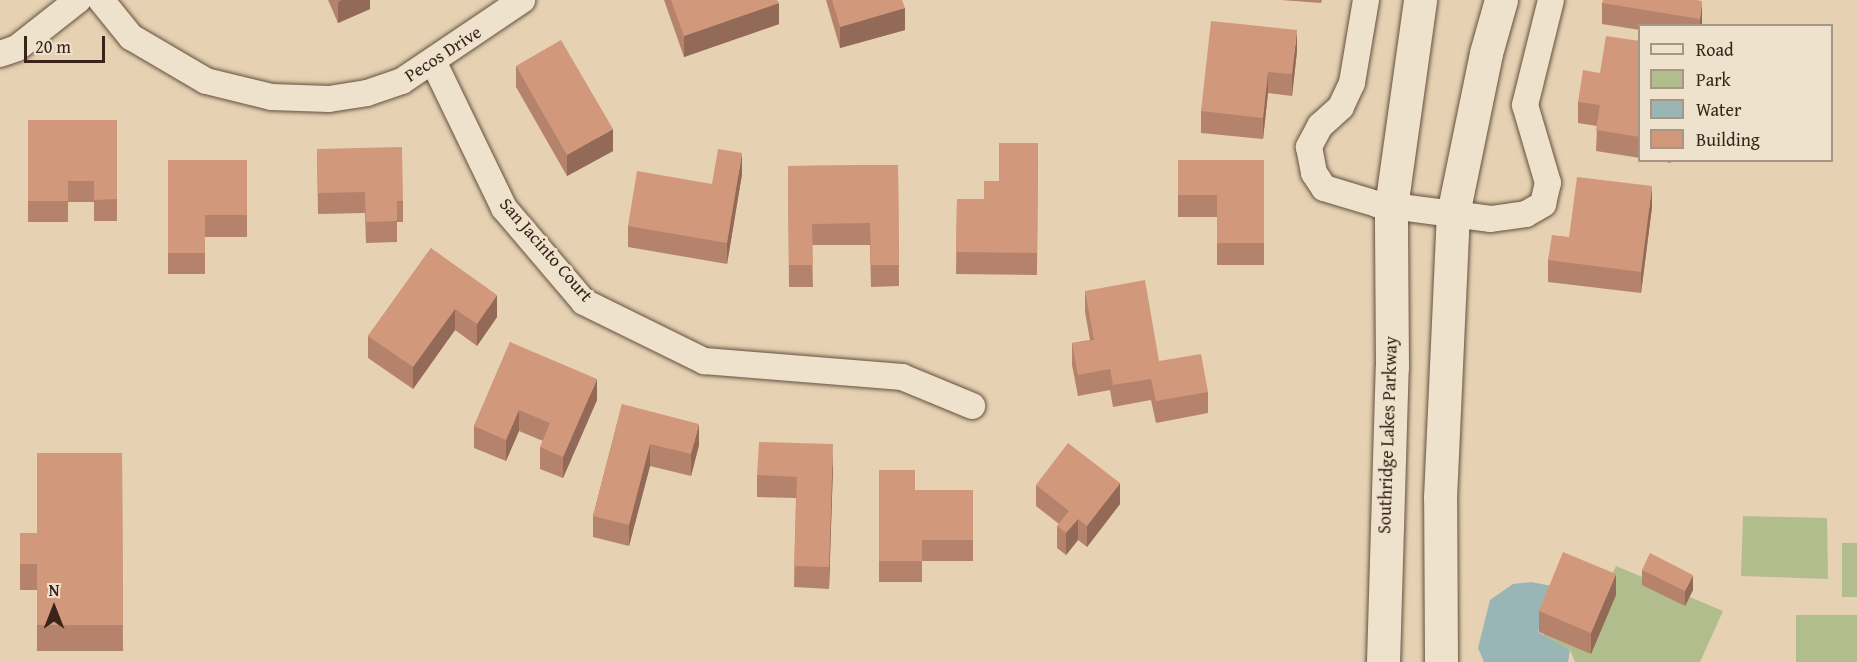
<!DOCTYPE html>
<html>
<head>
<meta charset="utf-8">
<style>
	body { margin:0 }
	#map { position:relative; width:1857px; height:662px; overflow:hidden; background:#e6d2b2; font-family:"Gentium Book Plus",serif }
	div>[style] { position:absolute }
	.green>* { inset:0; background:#b2bd8e }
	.water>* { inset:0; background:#99b5b6 }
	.roads { filter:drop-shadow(0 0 2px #655040) drop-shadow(0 0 2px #655040) }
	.street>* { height:26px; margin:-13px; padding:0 13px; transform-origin:13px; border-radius:13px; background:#efe2cd }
	.secondary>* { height:33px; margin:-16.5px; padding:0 16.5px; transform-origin:16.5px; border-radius:16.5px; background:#efe2cd }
	.wall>* { inset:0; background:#b5836b }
	.shaded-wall>* { inset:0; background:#936a57 }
	.building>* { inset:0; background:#d2987c }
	span { translate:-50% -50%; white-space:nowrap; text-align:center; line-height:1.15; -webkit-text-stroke:6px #efe2cd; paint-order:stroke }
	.street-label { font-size:18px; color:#3a241a }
	.legend { position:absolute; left:1638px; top:24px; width:195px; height:138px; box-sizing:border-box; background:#efe2cd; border:2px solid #a79685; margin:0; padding:8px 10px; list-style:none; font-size:18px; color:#3a241a }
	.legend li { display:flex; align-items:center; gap:12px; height:30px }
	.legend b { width:30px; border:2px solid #a79685 }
	.north { position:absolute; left:24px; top:578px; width:60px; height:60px; -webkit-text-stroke:4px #efe2cd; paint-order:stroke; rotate:0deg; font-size:16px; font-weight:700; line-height:24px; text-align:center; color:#3a241a }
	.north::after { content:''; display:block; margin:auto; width:21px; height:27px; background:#3a241a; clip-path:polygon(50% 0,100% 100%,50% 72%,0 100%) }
	.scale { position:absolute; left:24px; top:36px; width:81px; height:27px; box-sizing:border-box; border:3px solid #3a241a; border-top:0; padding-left:8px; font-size:18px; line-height:21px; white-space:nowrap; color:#3a241a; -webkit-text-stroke:4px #efe2cd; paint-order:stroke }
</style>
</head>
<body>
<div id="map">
	<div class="green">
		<div style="clip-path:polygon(1743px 516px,1827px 518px,1828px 579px,1741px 576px)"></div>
		<div style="clip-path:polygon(1842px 543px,1857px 543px,1857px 597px,1842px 597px)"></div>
		<div style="clip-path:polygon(1616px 566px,1723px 611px,1700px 662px,1575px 662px,1570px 650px,1543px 636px,1569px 578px,1603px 592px)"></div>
		<div style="clip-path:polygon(1796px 615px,1857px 615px,1857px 662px,1796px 662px)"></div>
	</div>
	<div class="water">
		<div style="clip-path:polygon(1531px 582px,1557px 587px,1538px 632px,1570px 650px,1568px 662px,1484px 662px,1478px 648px,1490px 600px,1513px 584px)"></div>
	</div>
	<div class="roads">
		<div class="street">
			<div style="left:101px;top:0;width:48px;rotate:51deg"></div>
			<div style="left:131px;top:37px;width:87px;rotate:30.4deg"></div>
			<div style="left:206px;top:81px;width:67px;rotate:13.8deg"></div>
			<div style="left:271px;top:97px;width:58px;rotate:2deg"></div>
			<div style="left:329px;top:99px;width:38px;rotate:-9deg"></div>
			<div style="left:367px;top:93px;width:37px;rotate:-19deg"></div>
			<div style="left:402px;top:81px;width:145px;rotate:-34deg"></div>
			<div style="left:1366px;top:0;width:84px;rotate:99.6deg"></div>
			<div style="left:1352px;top:83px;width:26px;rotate:115deg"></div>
			<div style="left:1341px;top:107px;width:28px;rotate:138deg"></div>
			<div style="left:1320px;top:126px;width:24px;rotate:118deg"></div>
			<div style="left:1309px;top:147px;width:26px;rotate:79deg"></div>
			<div style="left:1314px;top:173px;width:18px;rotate:56deg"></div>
			<div style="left:1324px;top:188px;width:55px;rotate:16.8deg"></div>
			<div style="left:1377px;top:204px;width:115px;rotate:7.5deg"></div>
			<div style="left:1491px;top:219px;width:35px;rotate:-8deg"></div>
			<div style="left:1526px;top:214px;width:20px;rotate:-30deg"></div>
			<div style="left:1543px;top:204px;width:22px;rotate:-77deg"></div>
			<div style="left:1548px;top:183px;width:81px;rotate:-106.4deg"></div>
			<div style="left:1525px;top:105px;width:108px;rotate:-76.1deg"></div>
			<div style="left:0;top:54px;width:18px;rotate:-19deg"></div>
			<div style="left:17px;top:48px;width:78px;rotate:-38.2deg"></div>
			<div style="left:434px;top:63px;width:161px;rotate:64.2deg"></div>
			<div style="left:504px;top:208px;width:123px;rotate:49.6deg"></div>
			<div style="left:584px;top:302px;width:134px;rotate:26.2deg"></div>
			<div style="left:704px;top:361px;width:199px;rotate:4.6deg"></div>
			<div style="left:902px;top:377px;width:76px;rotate:22.5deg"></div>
		</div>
		<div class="secondary">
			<div style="left:1383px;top:662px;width:295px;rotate:-88.3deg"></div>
			<div style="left:1392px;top:367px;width:160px;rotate:-90.4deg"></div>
			<div style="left:1391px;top:207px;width:209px;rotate:-82deg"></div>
			<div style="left:1441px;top:662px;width:164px;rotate:-90.3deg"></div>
			<div style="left:1440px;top:498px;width:284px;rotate:-87.4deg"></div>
			<div style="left:1453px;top:214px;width:164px;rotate:-78.4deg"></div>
			<div style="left:1486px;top:53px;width:55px;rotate:-74.2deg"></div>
		</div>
	</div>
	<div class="wall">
		<div style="clip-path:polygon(328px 0,370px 0,370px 9px,338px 23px)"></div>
		<div style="clip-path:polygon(664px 0,777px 0,779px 24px,684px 57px)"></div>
		<div style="clip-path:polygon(826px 0,902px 0,905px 30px,840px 48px)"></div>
		<div style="clip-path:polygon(1281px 0,1322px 0,1321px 3px)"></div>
		<div style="clip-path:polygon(1696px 0,1702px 22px,1702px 26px,1640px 26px,1640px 30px,1602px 24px,1602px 3px)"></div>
		<div style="clip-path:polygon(1640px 41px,1640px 158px,1596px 151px,1597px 126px,1578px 123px,1578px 102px,1600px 73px)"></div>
		<div style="clip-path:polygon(1297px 51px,1292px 96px,1268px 93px,1263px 139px,1201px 133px,1201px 111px)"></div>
		<div style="clip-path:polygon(516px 66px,613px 151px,567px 176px,516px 87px)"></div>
		<div style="clip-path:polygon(28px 120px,117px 120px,117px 221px,94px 221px,94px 202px,68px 202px,68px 222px,28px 222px)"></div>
		<div style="clip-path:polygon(1038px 143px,1037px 275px,956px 274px,957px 199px,984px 199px,999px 181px)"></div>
		<div style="clip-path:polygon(317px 149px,403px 201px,403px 222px,397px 222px,397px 242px,366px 243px,365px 213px,318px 214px)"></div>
		<div style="clip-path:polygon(168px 160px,247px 160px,247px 237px,205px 237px,205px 274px,168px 274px)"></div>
		<div style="clip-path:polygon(1178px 160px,1264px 160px,1264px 265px,1217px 265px,1217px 217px,1178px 217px)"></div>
		<div style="clip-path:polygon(1655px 160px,1671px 160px,1671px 163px)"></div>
		<div style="clip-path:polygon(898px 165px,899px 286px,871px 287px,870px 245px,812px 245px,813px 287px,789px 287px,788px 166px)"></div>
		<div style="clip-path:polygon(742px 174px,727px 264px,628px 247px,628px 226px,712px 184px)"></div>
		<div style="clip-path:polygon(1652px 207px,1641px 293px,1548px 282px,1548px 260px,1569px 237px)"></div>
		<div style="clip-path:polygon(431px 248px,497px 317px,477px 346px,455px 330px,413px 389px,368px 358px,368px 336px)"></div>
		<div style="clip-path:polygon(1085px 291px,1159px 361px,1208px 392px,1208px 413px,1156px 423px,1151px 400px,1113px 407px,1110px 390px,1078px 396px,1072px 365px,1072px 343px,1090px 340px,1085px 312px)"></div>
		<div style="clip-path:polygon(510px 342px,597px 400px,563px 478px,540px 469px,540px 447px,543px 441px,519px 431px,506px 461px,474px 448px,474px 426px)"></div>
		<div style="clip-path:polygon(622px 404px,699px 445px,691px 476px,650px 466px,629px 546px,593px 537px,593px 516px)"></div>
		<div style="clip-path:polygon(122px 453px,123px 651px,37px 651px,37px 590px,20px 590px,20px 533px,37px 533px)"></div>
		<div style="clip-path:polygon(833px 466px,829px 589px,794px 587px,796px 498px,757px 497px,757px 475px)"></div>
		<div style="clip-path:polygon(879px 470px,915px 490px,973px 490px,973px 561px,922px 561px,922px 582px,879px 582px)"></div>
		<div style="clip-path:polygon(1036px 485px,1120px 504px,1087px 547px,1078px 540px,1066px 555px,1057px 548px,1057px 526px,1059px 524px,1036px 506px)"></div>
		<div style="clip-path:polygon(1642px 570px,1693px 590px,1685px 606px,1642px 585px)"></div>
		<div style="clip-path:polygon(1616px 595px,1591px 654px,1539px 632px,1539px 611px)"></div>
	</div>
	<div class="shaded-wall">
		<div style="clip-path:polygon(342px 0,370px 0,370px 9px,338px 23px,338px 2px)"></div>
		<div style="clip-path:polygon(1702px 1px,1702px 26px,1700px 26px,1700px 19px)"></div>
		<div style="clip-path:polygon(779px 3px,779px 24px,684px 57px,684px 36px)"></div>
		<div style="clip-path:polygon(905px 8px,905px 30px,840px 48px,840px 27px)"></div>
		<div style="clip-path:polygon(1297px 30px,1297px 51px,1292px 96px,1292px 74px)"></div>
		<div style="clip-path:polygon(1268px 72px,1268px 93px,1263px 139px,1263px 118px)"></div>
		<div style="clip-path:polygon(613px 129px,613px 151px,567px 176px,567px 155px)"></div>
		<div style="clip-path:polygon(742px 153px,742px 174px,727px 264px,727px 243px)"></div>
		<div style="clip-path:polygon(1652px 186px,1652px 207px,1641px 293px,1641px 272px)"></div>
		<div style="clip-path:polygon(497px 295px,497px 317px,477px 346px,477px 324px)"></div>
		<div style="clip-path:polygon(455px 309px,455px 330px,413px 389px,413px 367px)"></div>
		<div style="clip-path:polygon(597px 379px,597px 400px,563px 478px,563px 457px)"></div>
		<div style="clip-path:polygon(519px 410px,519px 431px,506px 461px,506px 440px)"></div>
		<div style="clip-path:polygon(699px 424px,699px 445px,691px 476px,691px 454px)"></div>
		<div style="clip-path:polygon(650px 444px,650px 466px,629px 546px,629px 525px)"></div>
		<div style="clip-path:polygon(833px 444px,833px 466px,829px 589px,829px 567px)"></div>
		<div style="clip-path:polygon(1120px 483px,1120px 504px,1087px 547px,1087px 526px)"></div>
		<div style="clip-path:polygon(1078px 519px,1078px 540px,1066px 555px,1066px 533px)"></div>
		<div style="clip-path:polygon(1616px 574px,1616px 595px,1591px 654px,1591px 633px)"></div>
		<div style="clip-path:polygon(1693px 575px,1693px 590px,1685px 606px,1685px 591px)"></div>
	</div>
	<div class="building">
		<div style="clip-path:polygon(671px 0,777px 0,779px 3px,684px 36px)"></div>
		<div style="clip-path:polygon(832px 0,902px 0,905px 8px,840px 27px)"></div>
		<div style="clip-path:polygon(1603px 0,1696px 0,1702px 1px,1700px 19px,1602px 3px)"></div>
		<div style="clip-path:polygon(1211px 21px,1297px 30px,1292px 74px,1268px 72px,1263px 118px,1201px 111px)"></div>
		<div style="clip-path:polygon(1606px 36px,1640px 41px,1640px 88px,1638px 96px,1640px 96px,1640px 137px,1596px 130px,1600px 105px,1578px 102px,1583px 70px,1600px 73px)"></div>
		<div style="clip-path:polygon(561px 40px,613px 129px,567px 155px,516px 66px)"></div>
		<div style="clip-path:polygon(28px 120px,117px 120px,117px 199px,94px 200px,94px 181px,68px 181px,68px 201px,28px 201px)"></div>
		<div style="clip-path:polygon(999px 143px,1038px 143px,1037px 253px,956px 252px,957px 199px,984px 199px,984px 181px,999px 181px)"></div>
		<div style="clip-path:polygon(402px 147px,403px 201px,397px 201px,397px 221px,366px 222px,365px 192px,318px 193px,317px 149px)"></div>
		<div style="clip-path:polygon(718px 149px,742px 153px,727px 243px,628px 226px,637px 171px,712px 184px)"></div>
		<div style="clip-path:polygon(168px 160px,247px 160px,247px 215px,205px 215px,205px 253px,168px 253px)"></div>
		<div style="clip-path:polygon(1178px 160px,1264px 160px,1264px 243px,1217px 243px,1217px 195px,1178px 195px)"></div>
		<div style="clip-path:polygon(898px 165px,899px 265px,871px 265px,870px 223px,812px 224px,813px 265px,789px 265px,788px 166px)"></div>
		<div style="clip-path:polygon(1577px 177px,1652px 186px,1641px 272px,1548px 260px,1552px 235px,1569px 237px)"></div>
		<div style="clip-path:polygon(431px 248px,497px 295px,477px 324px,455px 309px,413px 367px,368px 336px)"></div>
		<div style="clip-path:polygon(1145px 280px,1159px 361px,1201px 354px,1208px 392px,1156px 401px,1151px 379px,1113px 385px,1110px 369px,1078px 375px,1072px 343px,1094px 340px,1085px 291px)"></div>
		<div style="clip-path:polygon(510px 342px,597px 379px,563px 457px,540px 447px,550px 423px,519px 410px,506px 440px,474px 426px)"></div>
		<div style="clip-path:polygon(622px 404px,699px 424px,691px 454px,650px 444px,629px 525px,593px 516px)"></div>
		<div style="clip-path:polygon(759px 442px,833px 444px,829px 567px,794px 566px,797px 477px,757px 475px)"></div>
		<div style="clip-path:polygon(1068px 443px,1120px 483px,1087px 526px,1078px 519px,1066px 533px,1057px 526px,1069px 511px,1036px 485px)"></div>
		<div style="clip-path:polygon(37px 453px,122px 453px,123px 625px,37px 625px,37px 564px,20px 564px,20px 533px,37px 533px)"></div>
		<div style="clip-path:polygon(879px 470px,915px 470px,915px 490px,973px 490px,973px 540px,922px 540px,922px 561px,879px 561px)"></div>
		<div style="clip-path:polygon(1563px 552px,1616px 574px,1591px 633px,1539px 611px)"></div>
		<div style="clip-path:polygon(1650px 553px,1693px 575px,1685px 591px,1642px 570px)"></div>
	</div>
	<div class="street-label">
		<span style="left:443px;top:54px;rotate:-33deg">Pecos Drive</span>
		<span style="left:546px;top:250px;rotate:49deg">San Jacinto Court</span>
		<span style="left:1388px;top:435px;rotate:-88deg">Southridge Lakes Parkway</span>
	</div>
	<ul class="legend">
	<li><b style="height:8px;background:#efe2cd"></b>Road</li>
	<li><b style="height:16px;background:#b2bd8e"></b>Park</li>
	<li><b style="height:16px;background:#99b5b6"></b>Water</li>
	<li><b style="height:16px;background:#d2987c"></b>Building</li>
	</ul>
	<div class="north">N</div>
	<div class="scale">20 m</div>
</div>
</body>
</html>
